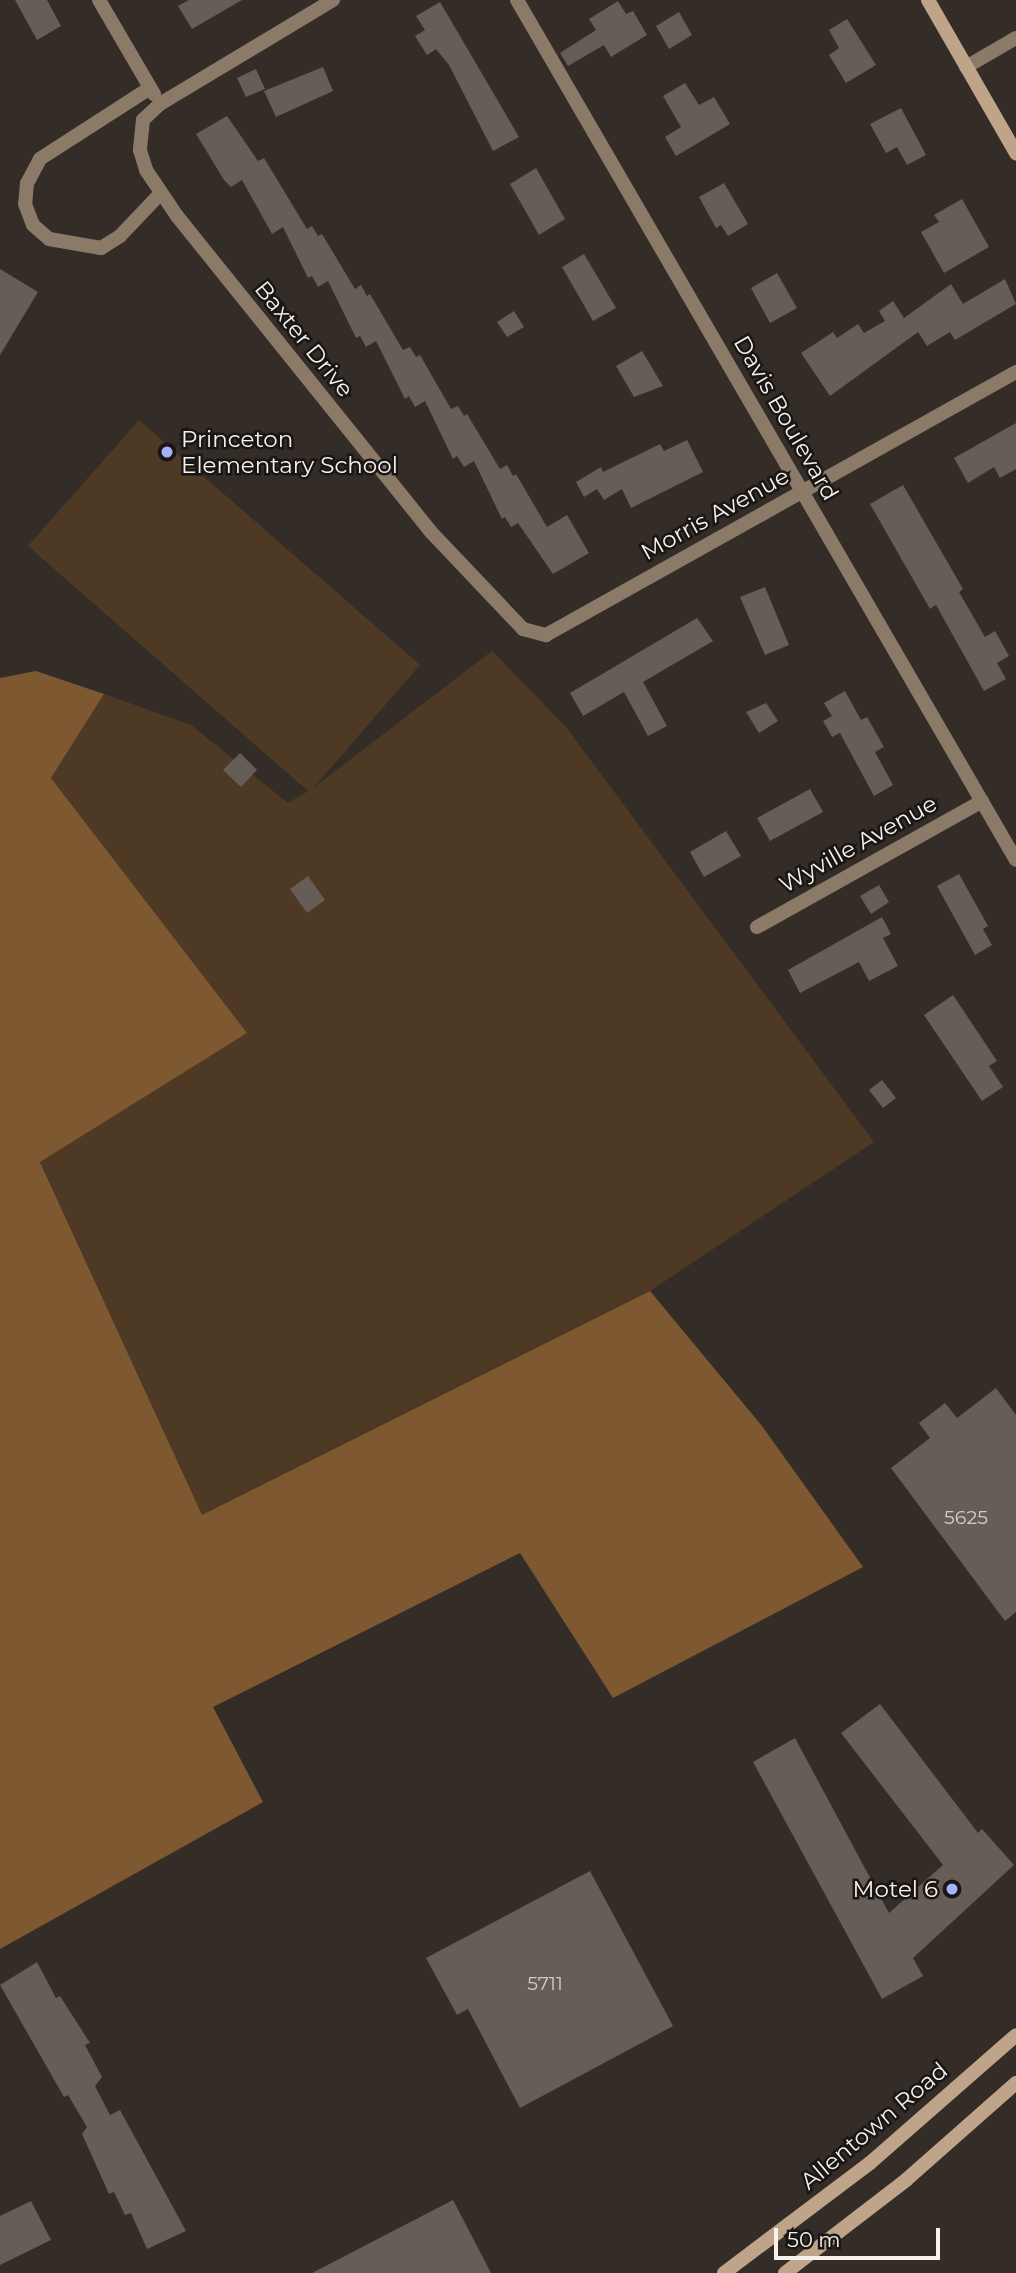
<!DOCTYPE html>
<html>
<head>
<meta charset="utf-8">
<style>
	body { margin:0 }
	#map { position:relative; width:1016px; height:2273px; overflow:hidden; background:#342d27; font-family:Montserrat,sans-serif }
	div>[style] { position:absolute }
	.green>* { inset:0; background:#4e3924 }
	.forest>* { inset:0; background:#7e5830 }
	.building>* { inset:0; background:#655d56 }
	.minor>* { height:14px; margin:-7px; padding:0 7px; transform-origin:7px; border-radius:7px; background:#8c7a69 }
	.secondary>* { height:14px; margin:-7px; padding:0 7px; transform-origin:7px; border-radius:7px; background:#c0a489 }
	.dots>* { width:19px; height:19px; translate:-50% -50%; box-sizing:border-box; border:4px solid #191613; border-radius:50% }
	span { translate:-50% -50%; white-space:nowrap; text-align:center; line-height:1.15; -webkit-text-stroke:5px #191613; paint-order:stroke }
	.number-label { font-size:19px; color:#d2cdc8 }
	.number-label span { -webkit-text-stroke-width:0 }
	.street-label { font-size:23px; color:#f7f2ee }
	.poi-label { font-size:23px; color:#f7f2ee }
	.left { translate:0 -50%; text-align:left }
	.right { translate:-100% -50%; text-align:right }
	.scale { position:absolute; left:774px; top:2228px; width:166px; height:32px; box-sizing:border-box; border:4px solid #f7f2ee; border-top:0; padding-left:9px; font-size:21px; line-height:24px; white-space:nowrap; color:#f7f2ee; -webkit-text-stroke:5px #191613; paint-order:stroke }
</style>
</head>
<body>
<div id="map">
	<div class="green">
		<div style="clip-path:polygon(139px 420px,420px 665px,313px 788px,492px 651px,566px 727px,874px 1142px,650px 1291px,202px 1516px,40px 1161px,246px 1033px,51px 778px,104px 694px,191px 725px,288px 803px,308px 791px,28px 546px)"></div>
	</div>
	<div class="forest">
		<div style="clip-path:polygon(36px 671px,104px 694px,51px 778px,247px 1033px,40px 1162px,202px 1515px,650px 1291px,762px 1426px,863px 1567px,613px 1698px,520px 1553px,213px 1707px,263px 1802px,0 1949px,0 678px)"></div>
	</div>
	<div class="building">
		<div style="clip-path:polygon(15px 0,47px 0,61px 26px,37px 40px)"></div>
		<div style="clip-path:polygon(189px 0,242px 0,192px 29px,178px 6px)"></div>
		<div style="clip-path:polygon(618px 1px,626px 14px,633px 11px,647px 35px,611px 57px,604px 45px,568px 66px,560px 53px,596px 30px,589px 19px)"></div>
		<div style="clip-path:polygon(440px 2px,519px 137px,493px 151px,449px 65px,436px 49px,427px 55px,415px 36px,425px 30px,416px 16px)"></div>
		<div style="clip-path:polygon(679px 12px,692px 35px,669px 49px,656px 26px)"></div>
		<div style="clip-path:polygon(847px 19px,876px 65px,846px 83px,829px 55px,839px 48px,829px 30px)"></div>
		<div style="clip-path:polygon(323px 67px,333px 91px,276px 117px,264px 91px)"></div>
		<div style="clip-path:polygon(256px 69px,265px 89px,246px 97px,237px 78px)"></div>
		<div style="clip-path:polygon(685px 83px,699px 105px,714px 97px,730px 124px,676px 156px,665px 137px,681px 127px,663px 96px)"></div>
		<div style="clip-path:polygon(901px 108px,926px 155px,907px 165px,897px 147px,886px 153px,870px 124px)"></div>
		<div style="clip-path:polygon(227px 116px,258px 161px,264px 158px,307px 229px,312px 226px,318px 236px,322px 234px,355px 289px,361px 285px,367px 296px,370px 294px,403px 350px,410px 347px,416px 357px,420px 355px,451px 409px,458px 406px,464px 416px,467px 414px,500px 469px,507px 465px,513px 476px,516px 474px,547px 527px,567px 515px,589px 553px,553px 574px,518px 523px,511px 527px,505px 517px,502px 519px,474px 461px,464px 467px,457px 456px,453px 459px,425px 401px,415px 407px,409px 396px,405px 399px,376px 341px,366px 347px,360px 336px,356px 338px,328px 281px,318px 287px,312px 276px,308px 278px,283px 227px,272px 234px,242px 180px,231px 187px,224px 180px,196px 134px)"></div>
		<div style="clip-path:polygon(536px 168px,565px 219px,539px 235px,510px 184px)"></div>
		<div style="clip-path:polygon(724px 183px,748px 224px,728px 236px,721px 225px,716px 228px,699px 197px)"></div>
		<div style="clip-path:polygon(962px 199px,989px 247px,944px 273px,921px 232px,939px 222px,934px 215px)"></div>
		<div style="clip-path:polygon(584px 254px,616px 308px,593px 321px,562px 267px)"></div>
		<div style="clip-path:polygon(0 269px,38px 292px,0 355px)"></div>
		<div style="clip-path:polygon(777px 273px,797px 308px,770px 323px,751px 288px)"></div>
		<div style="clip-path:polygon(1005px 279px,1016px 304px,955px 340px,950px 332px,927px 346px,918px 332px,830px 396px,801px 353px,833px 332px,837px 338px,858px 324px,864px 333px,885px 321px,879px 311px,893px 301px,904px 318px,951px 284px,963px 304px)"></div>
		<div style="clip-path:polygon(514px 311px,524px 327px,507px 337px,497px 322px)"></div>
		<div style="clip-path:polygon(642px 351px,663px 386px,634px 397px,616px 366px)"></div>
		<div style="clip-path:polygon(1016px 423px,1016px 469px,1000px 478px,994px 467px,968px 483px,954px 458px)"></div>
		<div style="clip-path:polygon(687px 440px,703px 472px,631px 508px,622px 489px,604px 500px,597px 489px,584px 497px,576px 482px,601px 467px,603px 472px,660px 444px,664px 451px)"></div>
		<div style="clip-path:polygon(903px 485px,963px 589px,959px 592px,985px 637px,995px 631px,1009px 656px,997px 663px,1006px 679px,984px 691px,936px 605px,930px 609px,870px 504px)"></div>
		<div style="clip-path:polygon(765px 587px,789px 645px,765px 655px,740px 597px)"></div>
		<div style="clip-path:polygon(697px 618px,713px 641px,643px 682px,667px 726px,648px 736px,624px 692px,583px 716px,570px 693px)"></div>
		<div style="clip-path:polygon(845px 691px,861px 720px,867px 717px,884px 747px,875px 752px,893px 785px,874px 796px,840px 733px,832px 737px,823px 721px,832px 716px,824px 703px)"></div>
		<div style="clip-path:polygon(766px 703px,778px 721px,759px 733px,746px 712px)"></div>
		<div style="clip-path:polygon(240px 753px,257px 770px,241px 787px,223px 770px)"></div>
		<div style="clip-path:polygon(810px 789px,823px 812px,770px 841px,757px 818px)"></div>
		<div style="clip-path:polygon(726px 831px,741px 856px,704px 877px,690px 852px)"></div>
		<div style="clip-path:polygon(959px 874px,988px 926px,983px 929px,992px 945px,975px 955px,937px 886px)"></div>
		<div style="clip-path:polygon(308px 876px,325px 900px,307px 913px,290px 889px)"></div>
		<div style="clip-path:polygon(879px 885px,889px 902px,871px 914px,860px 896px)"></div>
		<div style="clip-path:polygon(882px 917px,891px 934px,883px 938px,898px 966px,869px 981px,859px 962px,800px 993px,788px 970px)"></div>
		<div style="clip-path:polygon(953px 995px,997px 1061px,989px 1066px,1003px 1087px,982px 1101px,924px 1015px)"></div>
		<div style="clip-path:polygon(882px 1080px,896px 1098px,883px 1108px,869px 1090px)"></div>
		<div style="clip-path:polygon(996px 1388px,1016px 1415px,1016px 1612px,1005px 1621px,891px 1468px,930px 1438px,919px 1423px,936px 1410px,945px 1403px,957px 1418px)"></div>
		<div style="clip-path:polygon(880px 1704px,978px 1833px,982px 1829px,1014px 1865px,913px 1958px,923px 1976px,882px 1999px,753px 1762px,795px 1738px,889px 1913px,943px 1865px,841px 1733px)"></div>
		<div style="clip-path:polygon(590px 1871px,673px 2026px,520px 2108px,468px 2009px,457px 2015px,426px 1958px)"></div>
		<div style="clip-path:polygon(37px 1962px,56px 1998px,60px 1996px,90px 2043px,85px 2045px,102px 2077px,95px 2086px,110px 2115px,120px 2110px,186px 2231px,147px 2249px,131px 2213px,125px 2215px,114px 2192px,109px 2194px,82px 2134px,87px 2127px,68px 2095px,64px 2097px,0 1985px)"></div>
		<div style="clip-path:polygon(453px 2200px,491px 2273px,312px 2273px)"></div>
		<div style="clip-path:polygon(31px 2201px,51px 2240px,0 2265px,0 2216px)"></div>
	</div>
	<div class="minor">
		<div style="left:99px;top:0;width:109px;rotate:59.7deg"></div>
		<div style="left:333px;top:0;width:202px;rotate:149deg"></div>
		<div style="left:160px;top:104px;width:23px;rotate:137deg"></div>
		<div style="left:143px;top:120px;width:30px;rotate:96deg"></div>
		<div style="left:140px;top:150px;width:21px;rotate:73deg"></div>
		<div style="left:146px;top:170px;width:55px;rotate:56deg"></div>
		<div style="left:177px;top:216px;width:405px;rotate:51.2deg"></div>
		<div style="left:431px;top:532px;width:134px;rotate:46.5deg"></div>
		<div style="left:523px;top:629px;width:24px;rotate:15deg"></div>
		<div style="left:546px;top:635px;width:539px;rotate:-29.23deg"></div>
		<div style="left:517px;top:0;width:994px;rotate:59.88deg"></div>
		<div style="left:966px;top:67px;width:58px;rotate:-30.1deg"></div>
		<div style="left:150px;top:88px;width:131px;rotate:147.2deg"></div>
		<div style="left:40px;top:159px;width:27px;rotate:118deg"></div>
		<div style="left:27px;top:183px;width:21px;rotate:95deg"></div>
		<div style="left:25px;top:204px;width:22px;rotate:69deg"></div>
		<div style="left:33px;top:225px;width:21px;rotate:41deg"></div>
		<div style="left:49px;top:239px;width:53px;rotate:9.8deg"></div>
		<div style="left:101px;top:248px;width:22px;rotate:-32deg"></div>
		<div style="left:120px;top:236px;width:59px;rotate:-46.4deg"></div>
		<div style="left:757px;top:927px;width:258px;rotate:-29.2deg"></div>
	</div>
	<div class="secondary">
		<div style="left:928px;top:0;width:177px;rotate:60.1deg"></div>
		<div style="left:724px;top:2273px;width:183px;rotate:-37deg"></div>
		<div style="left:870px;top:2163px;width:194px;rotate:-41.2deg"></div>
		<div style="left:785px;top:2273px;width:153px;rotate:-37.5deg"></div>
		<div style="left:906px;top:2180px;width:147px;rotate:-41.4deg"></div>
	</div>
	<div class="dots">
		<div style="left:167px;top:452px;background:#a4b2fc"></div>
		<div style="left:952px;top:1889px;background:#a4b2fc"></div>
	</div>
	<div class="number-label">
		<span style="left:966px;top:1518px">5625</span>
		<span style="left:545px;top:1984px">5711</span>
	</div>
	<div class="street-label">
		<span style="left:304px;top:339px;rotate:51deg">Baxter Drive</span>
		<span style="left:786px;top:418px;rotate:60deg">Davis Boulevard</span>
		<span style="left:715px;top:514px;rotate:-29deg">Morris Avenue</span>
		<span style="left:858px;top:844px;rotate:-29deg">Wyville Avenue</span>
		<span style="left:874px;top:2126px;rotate:-40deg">Allentown Road</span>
	</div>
	<div class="poi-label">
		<span class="left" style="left:181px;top:452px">Princeton<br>Elementary School</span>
		<span class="right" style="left:938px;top:1889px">Motel 6</span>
	</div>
	<div class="scale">50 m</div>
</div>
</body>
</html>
